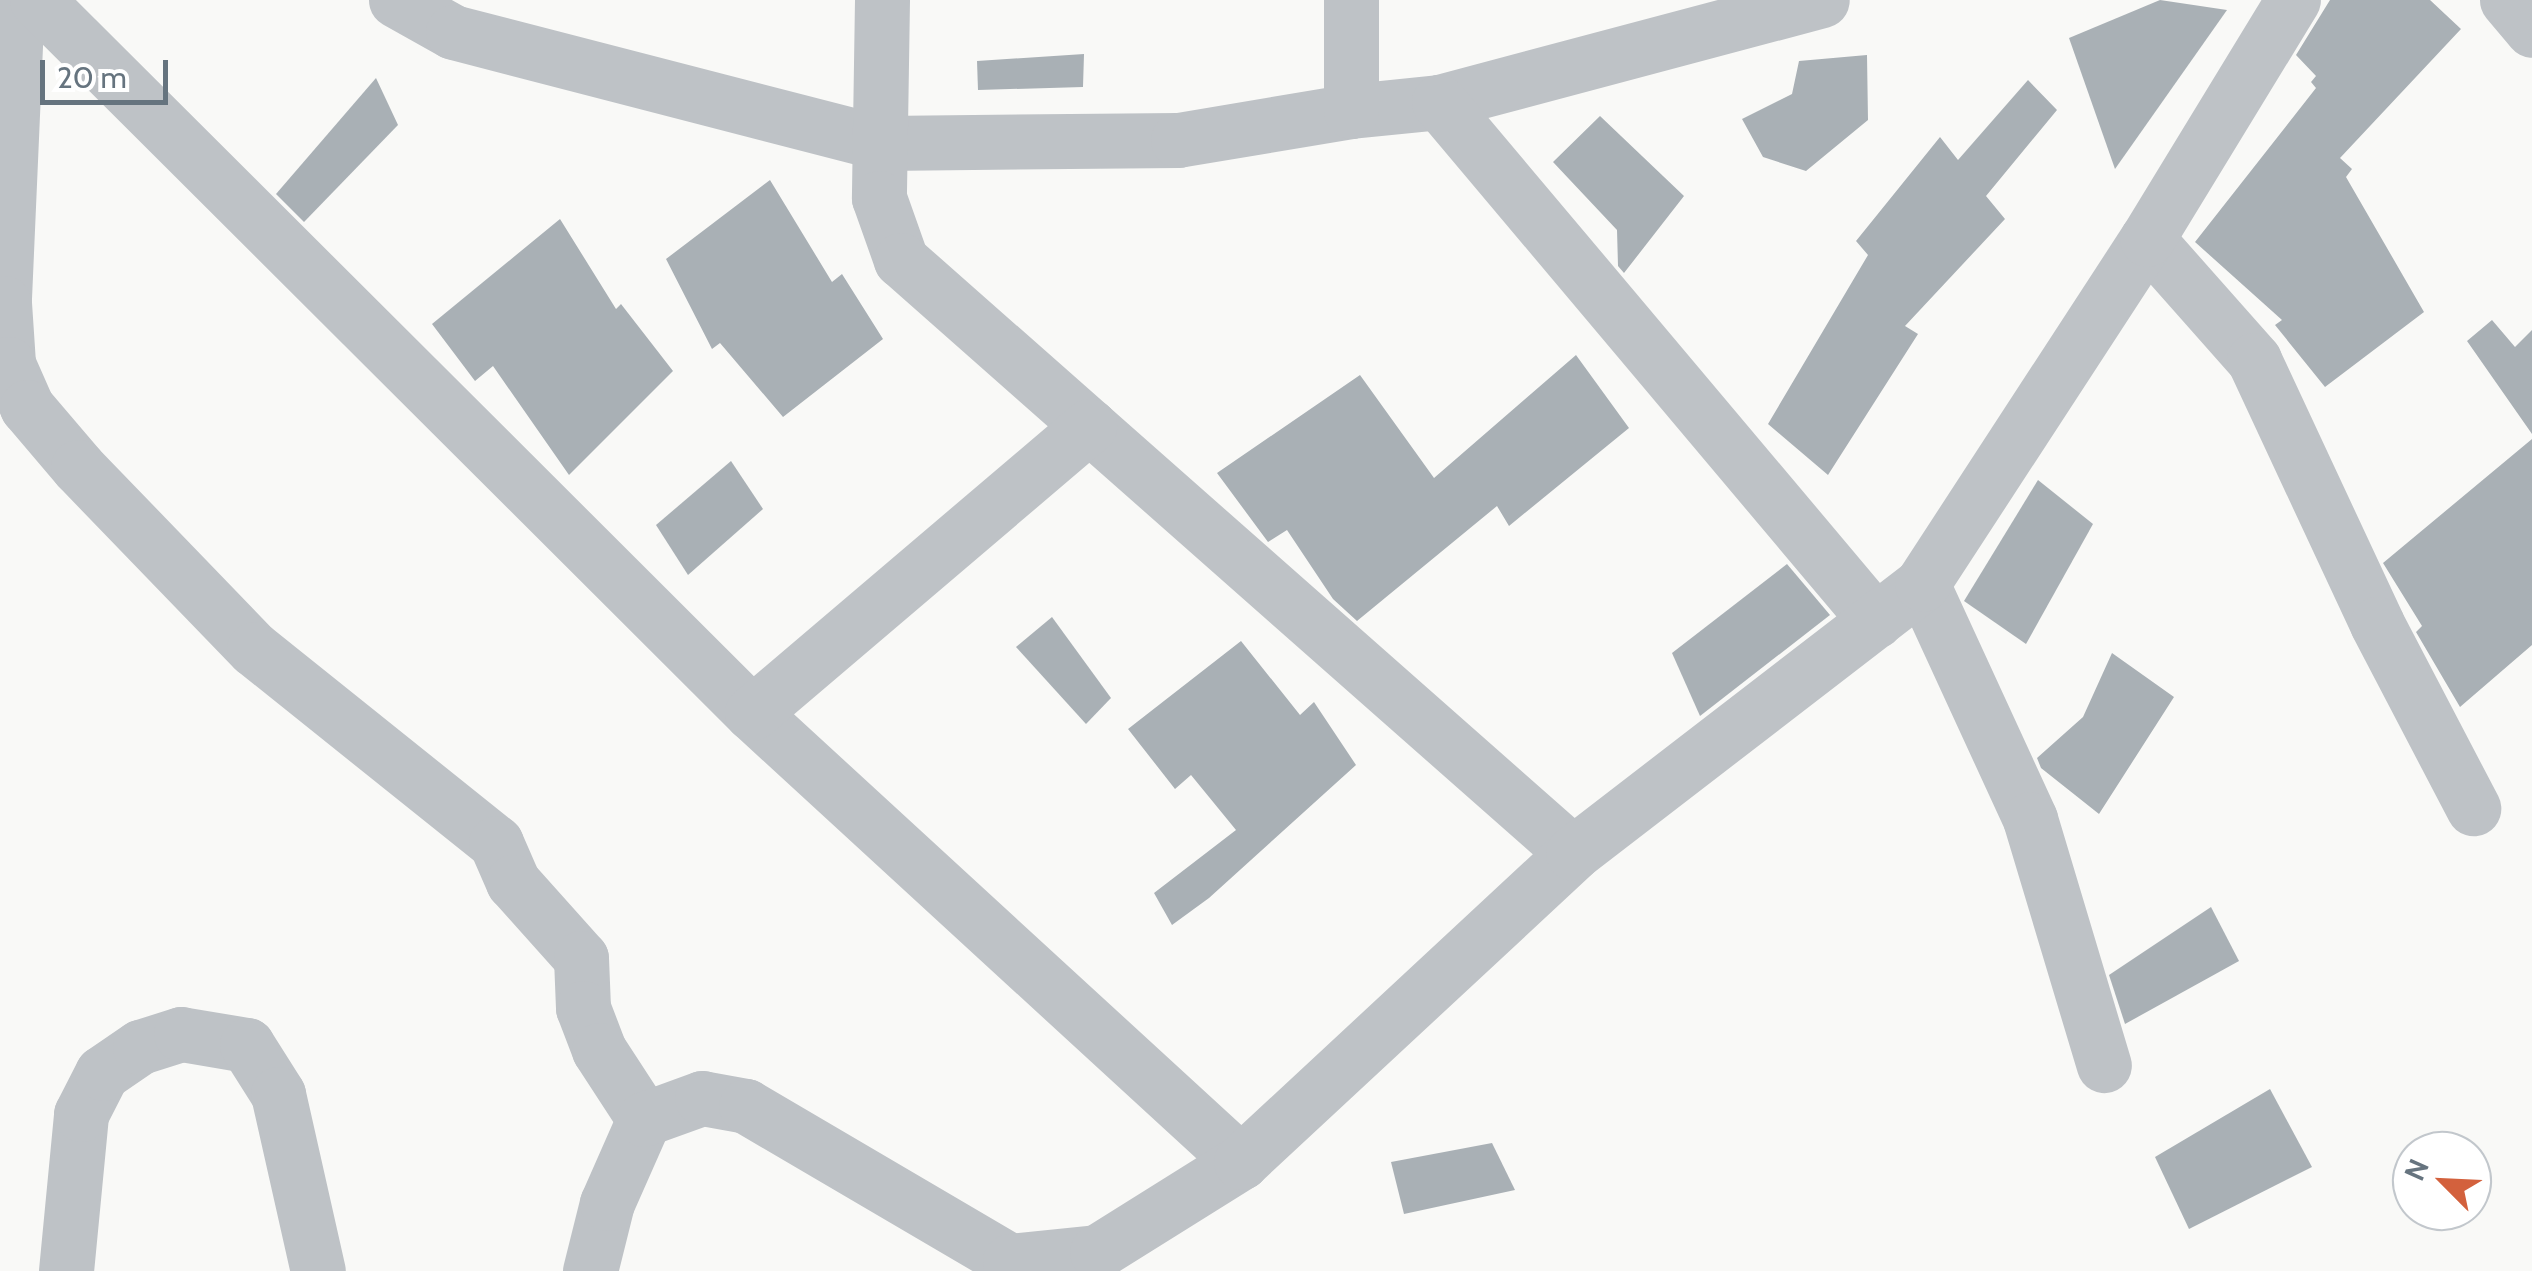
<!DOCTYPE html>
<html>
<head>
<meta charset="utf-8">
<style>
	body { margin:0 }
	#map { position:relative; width:2532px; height:1271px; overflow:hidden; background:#f9f9f7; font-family:Cabin,sans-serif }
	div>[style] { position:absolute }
	.building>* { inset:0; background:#a9b0b5 }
	.minor>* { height:55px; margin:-27.5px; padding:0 27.5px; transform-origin:27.5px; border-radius:27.5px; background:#bec2c6 }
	span { translate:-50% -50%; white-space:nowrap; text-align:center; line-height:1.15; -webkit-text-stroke:10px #fff; paint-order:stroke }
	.north { position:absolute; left:2392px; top:1131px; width:100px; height:100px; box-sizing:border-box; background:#fff; border:2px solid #c2c7cc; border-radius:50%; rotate:294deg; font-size:28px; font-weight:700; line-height:40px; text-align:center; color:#66747f }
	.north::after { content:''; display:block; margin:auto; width:35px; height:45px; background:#d3613d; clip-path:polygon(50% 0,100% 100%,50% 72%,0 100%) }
	.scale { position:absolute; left:40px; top:60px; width:128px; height:45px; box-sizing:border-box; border:5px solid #66747f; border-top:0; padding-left:12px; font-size:30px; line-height:35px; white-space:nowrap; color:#66747f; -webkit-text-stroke:8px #fff; paint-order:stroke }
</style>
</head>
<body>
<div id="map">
	<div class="building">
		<div style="clip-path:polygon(2160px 0,2227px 10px,2115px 169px,2069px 38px)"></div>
		<div style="clip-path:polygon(2330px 0,2430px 0,2461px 29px,2340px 158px,2352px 169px,2346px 177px,2424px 312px,2325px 387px,2275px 325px,2282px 320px,2195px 242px,2316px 88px,2311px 82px,2316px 76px,2296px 55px)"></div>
		<div style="clip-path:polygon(1084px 54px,1083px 87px,978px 90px,977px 61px)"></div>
		<div style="clip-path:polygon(1867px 55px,1868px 120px,1806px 171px,1763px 157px,1742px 119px,1792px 94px,1799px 61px)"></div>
		<div style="clip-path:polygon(376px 78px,398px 125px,304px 222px,276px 194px)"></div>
		<div style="clip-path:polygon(2028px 80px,2057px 110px,1986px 196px,2005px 219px,1905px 326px,1918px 334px,1828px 475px,1768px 424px,1868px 255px,1856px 241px,1940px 137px,1958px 160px)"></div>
		<div style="clip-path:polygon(1600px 116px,1684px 196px,1624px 273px,1618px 266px,1617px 230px,1553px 162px)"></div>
		<div style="clip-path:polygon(770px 180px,832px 282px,842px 274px,883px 339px,783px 417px,720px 343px,712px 349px,666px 259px)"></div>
		<div style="clip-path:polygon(560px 219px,616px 309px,621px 304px,673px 371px,569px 475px,493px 366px,475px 381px,432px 324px)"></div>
		<div style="clip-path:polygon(2492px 320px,2515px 347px,2532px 330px,2532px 434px,2467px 341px)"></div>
		<div style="clip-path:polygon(1576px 355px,1629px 428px,1509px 526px,1497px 506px,1357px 621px,1333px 599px,1287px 530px,1268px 542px,1217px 473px,1360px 375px,1434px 478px)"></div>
		<div style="clip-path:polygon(2532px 439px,2532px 645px,2460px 707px,2416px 632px,2422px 626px,2383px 563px)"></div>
		<div style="clip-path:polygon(731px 461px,763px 509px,688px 575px,656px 525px)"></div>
		<div style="clip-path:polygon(2038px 480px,2093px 524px,2026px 644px,1964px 601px)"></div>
		<div style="clip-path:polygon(1787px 564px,1830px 615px,1700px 716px,1672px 653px)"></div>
		<div style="clip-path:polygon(1052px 617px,1111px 698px,1086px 724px,1016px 647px)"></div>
		<div style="clip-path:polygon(1241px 641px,1300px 715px,1314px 702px,1356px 765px,1209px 898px,1172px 925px,1154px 893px,1236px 830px,1191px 775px,1175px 789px,1128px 729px)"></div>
		<div style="clip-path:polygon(2112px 653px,2174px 697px,2099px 814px,2041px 768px,2037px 758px,2083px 717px)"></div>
		<div style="clip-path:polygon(2211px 907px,2239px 961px,2125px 1024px,2109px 975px)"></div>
		<div style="clip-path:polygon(2270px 1089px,2312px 1167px,2189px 1229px,2155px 1157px)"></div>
		<div style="clip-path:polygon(1492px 1143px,1515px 1190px,1404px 1214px,1391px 1162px)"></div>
	</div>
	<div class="minor">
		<div style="left:17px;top:0;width:303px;rotate:92.5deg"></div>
		<div style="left:4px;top:303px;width:61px;rotate:86.2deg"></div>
		<div style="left:8px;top:364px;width:47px;rotate:66.2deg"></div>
		<div style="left:27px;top:407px;width:79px;rotate:49.6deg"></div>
		<div style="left:78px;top:467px;width:253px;rotate:46deg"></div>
		<div style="left:254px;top:649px;width:310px;rotate:38.7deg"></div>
		<div style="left:496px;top:843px;width:43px;rotate:66.4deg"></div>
		<div style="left:513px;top:882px;width:102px;rotate:48.2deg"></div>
		<div style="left:581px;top:958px;width:50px;rotate:87.7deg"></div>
		<div style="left:583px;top:1008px;width:45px;rotate:69.1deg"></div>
		<div style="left:599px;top:1050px;width:82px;rotate:56.9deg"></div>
		<div style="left:37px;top:0;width:1010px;rotate:44.92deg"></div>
		<div style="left:752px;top:713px;width:664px;rotate:42.56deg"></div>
		<div style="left:396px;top:0;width:65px;rotate:29.3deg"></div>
		<div style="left:453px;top:32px;width:444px;rotate:14.5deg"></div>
		<div style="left:883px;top:143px;width:295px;rotate:-0.6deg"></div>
		<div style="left:1178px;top:140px;width:175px;rotate:-9.5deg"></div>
		<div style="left:1351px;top:111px;width:88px;rotate:-5.8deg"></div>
		<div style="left:1439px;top:102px;width:396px;rotate:-14.9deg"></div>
		<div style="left:882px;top:0;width:198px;rotate:90.9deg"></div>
		<div style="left:879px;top:198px;width:66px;rotate:70.5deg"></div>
		<div style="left:901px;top:260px;width:896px;rotate:41.43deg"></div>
		<div style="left:2507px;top:0;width:39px;rotate:50deg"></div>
		<div style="left:1439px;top:102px;width:678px;rotate:49.9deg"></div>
		<div style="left:1351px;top:111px;width:111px;rotate:-90deg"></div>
		<div style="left:2147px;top:239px;width:162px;rotate:48.5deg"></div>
		<div style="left:2254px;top:360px;width:291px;rotate:65deg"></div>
		<div style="left:2377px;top:624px;width:208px;rotate:62.4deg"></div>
		<div style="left:1922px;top:584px;width:259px;rotate:65.3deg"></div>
		<div style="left:2030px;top:819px;width:257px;rotate:73.3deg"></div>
		<div style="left:752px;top:713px;width:443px;rotate:-40.4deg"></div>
		<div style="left:66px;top:1271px;width:158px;rotate:-84.5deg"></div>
		<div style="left:81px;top:1114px;width:46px;rotate:-62.9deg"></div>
		<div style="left:102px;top:1073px;width:46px;rotate:-34.4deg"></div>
		<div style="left:140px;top:1047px;width:43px;rotate:-17.6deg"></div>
		<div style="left:181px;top:1034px;width:67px;rotate:9.5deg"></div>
		<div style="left:247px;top:1045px;width:58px;rotate:57.7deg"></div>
		<div style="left:278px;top:1094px;width:181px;rotate:77.3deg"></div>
		<div style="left:590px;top:1271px;width:70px;rotate:-76deg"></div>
		<div style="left:607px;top:1203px;width:92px;rotate:-66.2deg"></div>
		<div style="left:644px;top:1119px;width:62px;rotate:-19.9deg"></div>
		<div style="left:702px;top:1098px;width:45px;rotate:10.3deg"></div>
		<div style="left:746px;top:1106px;width:306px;rotate:30.4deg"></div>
		<div style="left:1010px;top:1261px;width:87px;rotate:-5.9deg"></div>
		<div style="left:1097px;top:1252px;width:170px;rotate:-32deg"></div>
		<div style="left:1241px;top:1162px;width:454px;rotate:-42.9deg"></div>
		<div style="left:1573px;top:853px;width:441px;rotate:-37.6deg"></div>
		<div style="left:1922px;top:584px;width:412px;rotate:-56.9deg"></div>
		<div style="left:2147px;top:239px;width:280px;rotate:-58.6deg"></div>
	</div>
	<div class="north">N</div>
	<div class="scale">20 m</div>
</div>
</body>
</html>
